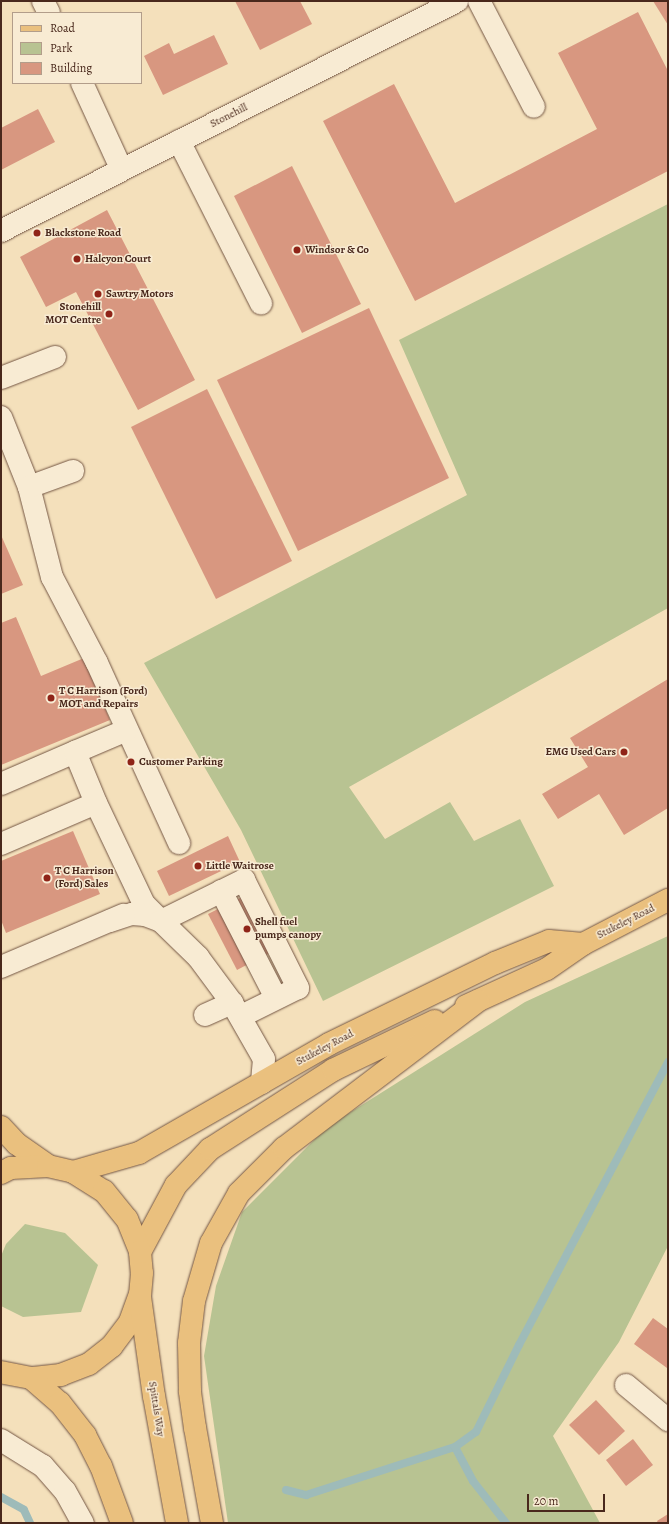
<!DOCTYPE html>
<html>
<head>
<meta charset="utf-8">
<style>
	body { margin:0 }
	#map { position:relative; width:669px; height:1524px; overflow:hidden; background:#f4e0bb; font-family:Alegreya,serif }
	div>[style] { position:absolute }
	.green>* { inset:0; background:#b8c392 }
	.stream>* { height:8px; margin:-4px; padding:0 4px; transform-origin:4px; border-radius:4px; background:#9ebbb9 }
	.building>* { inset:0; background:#d89780 }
	.roads { filter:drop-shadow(0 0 1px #745644) drop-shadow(0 0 1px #745644) }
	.minor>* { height:22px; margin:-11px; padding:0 11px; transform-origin:11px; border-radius:11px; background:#f8ebd3 }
	.major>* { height:22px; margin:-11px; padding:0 11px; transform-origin:11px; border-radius:11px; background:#eac07e }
	.highway>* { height:22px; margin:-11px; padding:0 11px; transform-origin:11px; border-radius:11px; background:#eac07e }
	.dots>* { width:11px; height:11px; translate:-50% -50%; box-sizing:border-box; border:2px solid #f8ebd3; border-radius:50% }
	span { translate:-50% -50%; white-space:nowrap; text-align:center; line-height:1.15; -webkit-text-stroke:3px #f8ebd3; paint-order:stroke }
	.street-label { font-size:11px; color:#49281c }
	.poi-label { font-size:11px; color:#49281c; font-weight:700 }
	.left { translate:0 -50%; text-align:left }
	.right { translate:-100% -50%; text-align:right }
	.frame { position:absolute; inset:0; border:2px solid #49281c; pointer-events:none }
	.legend { position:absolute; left:12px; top:12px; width:130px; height:72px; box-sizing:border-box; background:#f8ebd3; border:1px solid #b29d8a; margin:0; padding:5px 7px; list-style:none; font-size:12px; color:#49281c }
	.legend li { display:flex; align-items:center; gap:8px; height:20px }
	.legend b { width:20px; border:1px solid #b29d8a }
	.scale { position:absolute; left:527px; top:1494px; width:78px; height:18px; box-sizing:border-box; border:2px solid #49281c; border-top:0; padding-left:5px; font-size:12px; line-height:14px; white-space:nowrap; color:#49281c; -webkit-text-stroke:3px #f8ebd3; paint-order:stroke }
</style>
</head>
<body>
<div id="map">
	<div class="green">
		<div style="clip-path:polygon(668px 204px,668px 608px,349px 787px,385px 839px,450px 802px,474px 841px,520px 819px,554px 886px,323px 1001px,241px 830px,144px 663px,467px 495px,399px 340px)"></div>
		<div style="clip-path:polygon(668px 936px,668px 1246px,619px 1342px,553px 1436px,600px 1523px,228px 1523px,204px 1356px,216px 1286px,242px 1212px,327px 1127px,525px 1002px)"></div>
		<div style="clip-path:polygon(25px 1224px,65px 1233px,98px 1265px,81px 1312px,23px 1317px,1px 1306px,1px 1256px,6px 1244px)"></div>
	</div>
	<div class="stream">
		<div style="left:286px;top:1490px;width:21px;rotate:14deg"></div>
		<div style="left:306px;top:1495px;width:157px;rotate:-17.9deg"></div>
		<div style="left:1px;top:1497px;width:26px;rotate:29deg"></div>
		<div style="left:24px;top:1510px;width:14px;rotate:65deg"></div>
		<div style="left:506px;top:1523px;width:53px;rotate:-128.2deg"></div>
		<div style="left:473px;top:1481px;width:38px;rotate:-118deg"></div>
		<div style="left:455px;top:1447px;width:26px;rotate:-36deg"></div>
		<div style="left:476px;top:1432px;width:97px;rotate:-63.7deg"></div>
		<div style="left:519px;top:1345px;width:320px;rotate:-62.2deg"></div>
	</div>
	<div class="building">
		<div style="clip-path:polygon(235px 1px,300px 1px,312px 24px,260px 50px)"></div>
		<div style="clip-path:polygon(653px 1px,668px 1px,668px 25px)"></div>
		<div style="clip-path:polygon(638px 12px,668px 71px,668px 171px,415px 301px,323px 121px,394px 84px,455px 203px,597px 129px,558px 53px)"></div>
		<div style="clip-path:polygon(214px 35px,228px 64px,163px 95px,144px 56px,169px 43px,174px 54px)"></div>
		<div style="clip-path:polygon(38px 109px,55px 142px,1px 170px,1px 128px)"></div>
		<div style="clip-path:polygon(292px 166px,361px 304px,302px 333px,234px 196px)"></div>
		<div style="clip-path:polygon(107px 210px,195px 380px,138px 410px,76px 292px,46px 307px,20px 257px)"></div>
		<div style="clip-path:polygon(369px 308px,449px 478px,298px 551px,217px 380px)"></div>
		<div style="clip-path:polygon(207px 389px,292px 561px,216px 599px,131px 427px)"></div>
		<div style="clip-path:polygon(1px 535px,23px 585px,1px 594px)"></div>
		<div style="clip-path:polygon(16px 617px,41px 676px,84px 658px,110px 720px,1px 765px,1px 623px)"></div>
		<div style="clip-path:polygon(668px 679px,668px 808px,624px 835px,599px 794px,558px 819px,542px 794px,588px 767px,570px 738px)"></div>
		<div style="clip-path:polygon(73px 831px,100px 894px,6px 933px,1px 920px,1px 861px)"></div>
		<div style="clip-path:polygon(228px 836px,240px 862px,169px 896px,157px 871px)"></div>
		<div style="clip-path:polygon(258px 889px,287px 944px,237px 970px,208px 914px)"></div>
		<div style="clip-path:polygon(653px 1318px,668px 1329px,667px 1368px,634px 1344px)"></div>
		<div style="clip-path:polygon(596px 1400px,625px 1431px,599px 1455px,569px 1425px)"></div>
		<div style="clip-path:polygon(633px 1439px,653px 1465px,626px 1486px,606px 1460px)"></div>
		<div style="clip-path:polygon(668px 1514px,668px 1523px,658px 1523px,657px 1521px)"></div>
	</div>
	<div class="roads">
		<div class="minor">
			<div style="left:43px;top:1px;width:13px;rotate:63deg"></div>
			<div style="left:479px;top:1px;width:119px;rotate:62.6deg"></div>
			<div style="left:82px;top:83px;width:94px;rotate:65.4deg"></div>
			<div style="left:179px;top:141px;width:182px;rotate:63.2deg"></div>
			<div style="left:1px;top:231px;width:511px;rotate:-26.77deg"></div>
			<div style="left:1px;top:378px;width:58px;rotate:-21.3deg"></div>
			<div style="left:1px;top:417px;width:75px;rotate:68.2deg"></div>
			<div style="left:29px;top:487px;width:93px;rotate:75.7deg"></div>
			<div style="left:52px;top:577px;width:97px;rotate:62.4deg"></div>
			<div style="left:97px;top:663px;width:198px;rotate:65.5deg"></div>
			<div style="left:29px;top:487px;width:47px;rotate:-20deg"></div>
			<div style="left:1px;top:784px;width:81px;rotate:-23.4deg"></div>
			<div style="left:96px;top:803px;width:112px;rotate:64.6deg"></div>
			<div style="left:144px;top:904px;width:24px;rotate:45deg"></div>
			<div style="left:161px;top:921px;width:93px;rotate:-26.3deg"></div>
			<div style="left:244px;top:880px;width:121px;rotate:63.4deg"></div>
			<div style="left:298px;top:988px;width:64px;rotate:153.8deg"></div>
			<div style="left:1px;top:844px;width:103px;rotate:-23.3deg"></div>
			<div style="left:96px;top:803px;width:55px;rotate:-112.4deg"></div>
			<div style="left:75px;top:752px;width:56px;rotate:-22.9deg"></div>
			<div style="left:221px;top:891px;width:120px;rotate:62.8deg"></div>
			<div style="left:110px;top:921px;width:23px;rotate:-18deg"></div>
			<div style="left:132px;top:914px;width:13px;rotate:4deg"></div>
			<div style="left:145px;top:915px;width:17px;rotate:21deg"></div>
			<div style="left:161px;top:921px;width:52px;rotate:44.2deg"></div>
			<div style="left:198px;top:957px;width:57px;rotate:53.5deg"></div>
			<div style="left:232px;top:1003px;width:64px;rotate:60.3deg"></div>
			<div style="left:264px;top:1059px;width:24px;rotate:95deg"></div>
			<div style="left:1px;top:967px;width:133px;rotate:-23.1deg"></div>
			<div style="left:205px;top:1015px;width:30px;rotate:-24deg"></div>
			<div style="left:626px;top:1385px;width:55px;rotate:39.8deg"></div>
			<div style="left:1px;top:1440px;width:49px;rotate:31.8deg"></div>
			<div style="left:43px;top:1466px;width:33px;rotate:49deg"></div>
			<div style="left:65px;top:1491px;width:37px;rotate:61deg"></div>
		</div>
		<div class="major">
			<div style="left:466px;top:1006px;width:89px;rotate:-24.6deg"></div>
			<div style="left:547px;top:969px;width:44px;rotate:-34.8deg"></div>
			<div style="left:583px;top:944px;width:96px;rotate:-27.4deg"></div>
			<div style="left:73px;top:1172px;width:69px;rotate:-16.1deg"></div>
			<div style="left:139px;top:1153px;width:219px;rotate:-29.8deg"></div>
			<div style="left:329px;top:1044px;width:185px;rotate:-26deg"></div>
			<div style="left:495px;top:963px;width:58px;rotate:-22.2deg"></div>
			<div style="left:549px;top:941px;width:34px;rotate:5deg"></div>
			<div style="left:140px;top:1252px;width:76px;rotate:-61.8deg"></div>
			<div style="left:176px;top:1185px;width:50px;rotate:-46.6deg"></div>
			<div style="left:210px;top:1149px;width:146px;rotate:-32.7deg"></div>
			<div style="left:333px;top:1070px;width:113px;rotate:-25.7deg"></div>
			<div style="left:212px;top:1523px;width:97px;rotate:-100.1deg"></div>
			<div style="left:195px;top:1428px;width:37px;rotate:-98deg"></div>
			<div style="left:190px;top:1391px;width:48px;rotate:-91.2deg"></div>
			<div style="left:189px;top:1343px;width:42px;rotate:-83.2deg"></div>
			<div style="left:194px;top:1301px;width:60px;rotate:-73.7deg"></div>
			<div style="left:211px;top:1243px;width:57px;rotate:-60.8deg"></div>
			<div style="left:239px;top:1193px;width:64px;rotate:-45deg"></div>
			<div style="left:284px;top:1148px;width:243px;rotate:-37.2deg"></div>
		</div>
		<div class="highway">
			<div style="left:1px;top:1127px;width:23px;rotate:47deg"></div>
			<div style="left:17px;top:1144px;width:38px;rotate:35deg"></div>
			<div style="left:1px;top:1173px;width:11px;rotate:-27deg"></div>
			<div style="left:11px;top:1168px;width:37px;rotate:-3deg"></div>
			<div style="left:48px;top:1166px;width:26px;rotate:13deg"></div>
			<div style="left:73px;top:1172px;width:36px;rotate:32deg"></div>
			<div style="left:104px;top:1191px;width:36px;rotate:51deg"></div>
			<div style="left:127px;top:1219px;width:35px;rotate:68deg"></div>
			<div style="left:140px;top:1252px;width:21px;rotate:85deg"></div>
			<div style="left:142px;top:1273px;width:21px;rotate:95deg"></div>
			<div style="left:140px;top:1294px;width:30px;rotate:110deg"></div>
			<div style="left:130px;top:1322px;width:30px;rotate:127deg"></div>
			<div style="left:112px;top:1346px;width:29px;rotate:142deg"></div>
			<div style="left:89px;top:1364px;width:30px;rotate:159deg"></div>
			<div style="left:61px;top:1375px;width:30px;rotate:174deg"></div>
			<div style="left:31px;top:1378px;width:31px;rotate:-169deg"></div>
			<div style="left:140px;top:1297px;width:100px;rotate:82deg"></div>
			<div style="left:154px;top:1396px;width:129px;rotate:79.7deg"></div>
			<div style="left:31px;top:1378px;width:38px;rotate:41deg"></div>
			<div style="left:60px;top:1403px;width:41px;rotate:52deg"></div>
			<div style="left:85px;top:1435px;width:35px;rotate:63deg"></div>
			<div style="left:101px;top:1466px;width:61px;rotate:69.8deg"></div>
		</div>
	</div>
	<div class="dots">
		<div style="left:37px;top:233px;background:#8f2418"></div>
		<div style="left:297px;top:250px;background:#8f2418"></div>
		<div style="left:77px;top:259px;background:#8f2418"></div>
		<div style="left:98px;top:294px;background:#8f2418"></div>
		<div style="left:109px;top:314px;background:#8f2418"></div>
		<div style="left:51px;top:698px;background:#8f2418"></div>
		<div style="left:624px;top:752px;background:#8f2418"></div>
		<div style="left:131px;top:762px;background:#8f2418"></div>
		<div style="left:198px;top:866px;background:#8f2418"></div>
		<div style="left:47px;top:878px;background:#8f2418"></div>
		<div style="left:247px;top:929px;background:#8f2418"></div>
	</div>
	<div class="street-label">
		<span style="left:229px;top:116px;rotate:-27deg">Stonehill</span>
		<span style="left:626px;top:922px;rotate:-27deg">Stukeley Road</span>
		<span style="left:325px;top:1048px;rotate:-28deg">Stukeley Road</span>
		<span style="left:156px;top:1409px;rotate:81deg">Spittals Way</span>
	</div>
	<div class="poi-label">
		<span class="left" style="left:45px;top:233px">Blackstone Road</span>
		<span class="left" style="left:305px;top:250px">Windsor &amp; Co</span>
		<span class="left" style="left:85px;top:259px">Halcyon Court</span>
		<span class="left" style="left:106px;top:294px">Sawtry Motors</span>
		<span class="right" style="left:101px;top:314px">Stonehill<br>MOT Centre</span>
		<span class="left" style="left:59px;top:698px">T C Harrison (Ford)<br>MOT and Repairs</span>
		<span class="right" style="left:616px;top:752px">EMG Used Cars</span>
		<span class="left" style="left:139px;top:762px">Customer Parking</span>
		<span class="left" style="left:206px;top:866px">Little Waitrose</span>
		<span class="left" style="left:55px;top:878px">T C Harrison<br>(Ford) Sales</span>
		<span class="left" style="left:255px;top:929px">Shell fuel<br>pumps canopy</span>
	</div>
	<div class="frame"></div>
	<ul class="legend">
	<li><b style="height:5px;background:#eac07e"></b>Road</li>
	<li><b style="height:11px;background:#b8c392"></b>Park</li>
	<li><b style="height:11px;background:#d89780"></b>Building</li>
	</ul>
	<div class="scale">20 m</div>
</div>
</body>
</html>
